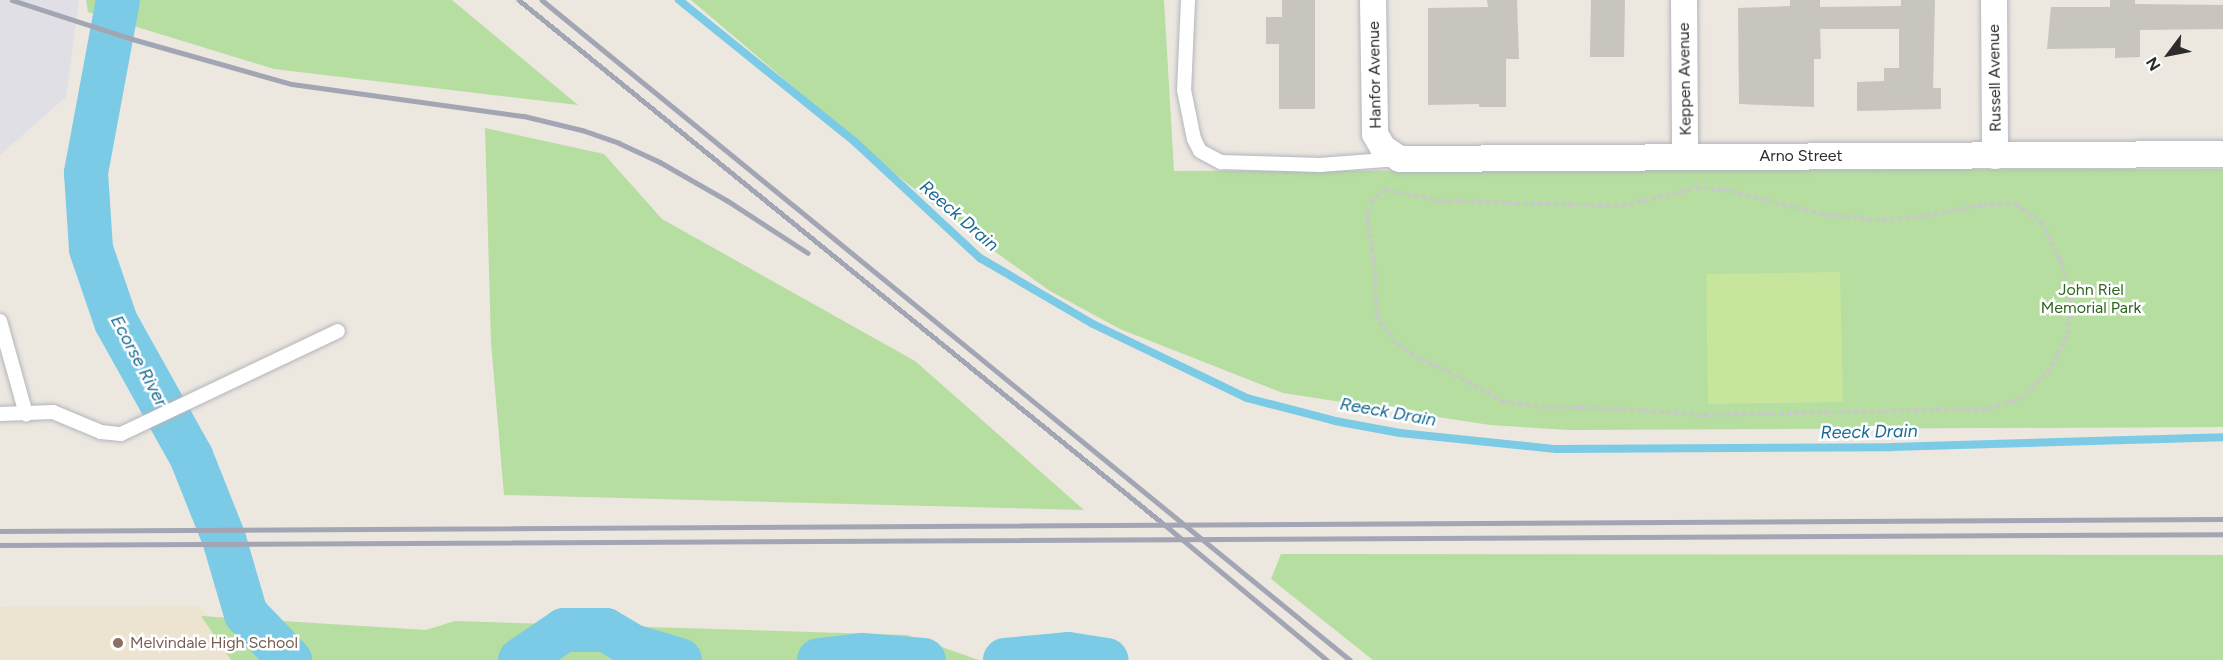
<!DOCTYPE html>
<html>
<head>
<meta charset="utf-8">
<style>
	body { margin:0 }
	#map { position:relative; width:2223px; height:660px; overflow:hidden; background:#ece7df; font-family:Figtree,sans-serif }
	div>[style] { position:absolute }
	.industrial>* { inset:0; background:#e1dfe6 }
	.education>* { inset:0; background:#ece3d0 }
	.green>* { inset:0; background:#b6dea0 }
	.pitch>* { inset:0; background:#c7e59d }
	.stream>* { height:8px; margin:-4px; padding:0 4px; transform-origin:4px; border-radius:4px; background:#7bcae6 }
	.river>* { height:44px; margin:-22px; padding:0 22px; transform-origin:22px; border-radius:22px; background:#7bcae6 }
	.building>* { inset:0; background:#c8c5be }
	.path>* { height:4px; margin-top:-2px; transform-origin:0; background:repeating-linear-gradient(90deg,#c8c8c8 0 4.5px,transparent 0 7.5px) }
	.roads { filter:drop-shadow(0 0 2px #b3b5be) drop-shadow(0 0 2px #b3b5be) }
	.lane>* { height:14px; margin:-7px; padding:0 7px; transform-origin:7px; border-radius:7px; background:#fff }
	.street>* { height:26px; margin:-13px; padding:0 13px; transform-origin:13px; border-radius:13px; background:#fff }
	.rail>* { height:4.5px; margin:-2.25px; padding:0 2.25px; transform-origin:2.25px; border-radius:2.25px; background:#a2a5b4 }
	.dots>* { width:16px; height:16px; translate:-50% -50%; box-sizing:border-box; border:3px solid #fff; border-radius:50% }
	span { translate:-50% -50%; white-space:nowrap; text-align:center; line-height:1.15; -webkit-text-stroke:5px #fff; paint-order:stroke }
	.street-label { font-size:16px; color:#2c2c2c }
	.park-label { font-size:16px; color:#2f6420 }
	.education-label { font-size:16px; color:#785e54 }
	.left { translate:0 -50%; text-align:left }
	.water-label { font-size:18px; color:#186a94; font-style:italic }
	.north { position:absolute; left:2139px; top:24px; width:60px; height:60px; -webkit-text-stroke:4px #fff; paint-order:stroke; rotate:238deg; font-size:16px; font-weight:700; line-height:24px; text-align:center; color:#2c2c2c }
	.north::after { content:''; display:block; margin:auto; width:21px; height:27px; background:#2c2c2c; clip-path:polygon(50% 0,100% 100%,50% 72%,0 100%) }
</style>
</head>
<body>
<div id="map">
	<div class="industrial">
		<div style="clip-path:polygon(0 0,79px 0,66px 97px,0 155px)"></div>
	</div>
	<div class="education">
		<div style="clip-path:polygon(197px 606px,222px 627px,249px 660px,0 660px,0 607px)"></div>
	</div>
	<div class="green">
		<div style="clip-path:polygon(86px 0,452px 0,578px 105px,274px 69px,88px 12px)"></div>
		<div style="clip-path:polygon(691px 0,1164px 0,1174px 171px,2223px 169px,2223px 427px,1569px 430px,1490px 425px,1283px 393px,1120px 329px,1050px 291px,980px 241px,898px 176px)"></div>
		<div style="clip-path:polygon(485px 128px,604px 154px,662px 219px,915px 361px,1084px 510px,504px 495px,491px 342px)"></div>
		<div style="clip-path:polygon(1281px 554px,2223px 555px,2223px 660px,1373px 660px,1271px 579px)"></div>
		<div style="clip-path:polygon(201px 616px,426px 630px,455px 621px,907px 635px,979px 660px,231px 660px)"></div>
	</div>
	<div class="pitch">
		<div style="clip-path:polygon(1840px 272px,1843px 402px,1708px 404px,1706px 274px)"></div>
	</div>
	<div class="stream">
		<div style="left:679px;top:0;width:226px;rotate:38.9deg"></div>
		<div style="left:855px;top:142px;width:171px;rotate:42.9deg"></div>
		<div style="left:980px;top:258px;width:131px;rotate:30.3deg"></div>
		<div style="left:1093px;top:324px;width:171px;rotate:25.7deg"></div>
		<div style="left:1247px;top:398px;width:91px;rotate:14.6deg"></div>
		<div style="left:1335px;top:421px;width:66px;rotate:10.5deg"></div>
		<div style="left:1400px;top:433px;width:157px;rotate:5.9deg"></div>
		<div style="left:1556px;top:449px;width:336px;rotate:-0.3deg"></div>
		<div style="left:1892px;top:447px;width:331px;rotate:-1.7deg"></div>
	</div>
	<div class="river">
		<div style="left:118px;top:0;width:176px;rotate:100.5deg"></div>
		<div style="left:86px;top:173px;width:76px;rotate:86.2deg"></div>
		<div style="left:91px;top:249px;width:77px;rotate:71.1deg"></div>
		<div style="left:116px;top:322px;width:154px;rotate:60.8deg"></div>
		<div style="left:191px;top:456px;width:89px;rotate:68.3deg"></div>
		<div style="left:224px;top:539px;width:78px;rotate:73.7deg"></div>
		<div style="left:246px;top:614px;width:64px;rotate:46.3deg"></div>
		<div style="left:520px;top:660px;width:53px;rotate:-34.3deg"></div>
		<div style="left:564px;top:630px;width:42px"></div>
		<div style="left:606px;top:630px;width:31px;rotate:31deg"></div>
		<div style="left:633px;top:646px;width:49px;rotate:16.6deg"></div>
		<div style="left:819px;top:660px;width:43px;rotate:-6.6deg"></div>
		<div style="left:862px;top:655px;width:62px;rotate:4.6deg"></div>
		<div style="left:1005px;top:660px;width:63px;rotate:-5.4deg"></div>
		<div style="left:1068px;top:654px;width:39px;rotate:9deg"></div>
	</div>
	<div class="building">
		<div style="clip-path:polygon(1282px 0,1315px 0,1315px 109px,1279px 109px,1279px 44px,1266px 44px,1266px 17px,1282px 17px)"></div>
		<div style="clip-path:polygon(1487px 0,1517px 0,1519px 59px,1506px 59px,1506px 107px,1479px 107px,1479px 104px,1428px 105px,1428px 8px,1488px 7px)"></div>
		<div style="clip-path:polygon(1591px 0,1625px 0,1624px 57px,1590px 57px)"></div>
		<div style="clip-path:polygon(1790px 0,1820px 0,1820px 7px,1901px 6px,1901px 0,1935px 0,1933px 88px,1941px 88px,1941px 109px,1857px 111px,1857px 82px,1884px 81px,1884px 68px,1899px 68px,1899px 29px,1820px 29px,1821px 59px,1814px 59px,1814px 107px,1739px 104px,1738px 8px,1790px 6px)"></div>
		<div style="clip-path:polygon(2110px 0,2135px 0,2135px 4px,2223px 5px,2223px 29px,2140px 30px,2140px 57px,2115px 58px,2115px 48px,2047px 49px,2051px 7px,2110px 7px)"></div>
	</div>
	<div class="path">
		<div style="left:1696px;top:188px;width:28px;rotate:4deg"></div>
		<div style="left:1724px;top:190px;width:102px;rotate:13.6deg"></div>
		<div style="left:1823px;top:214px;width:52px;rotate:6.6deg"></div>
		<div style="left:1875px;top:220px;width:44px;rotate:-3.9deg"></div>
		<div style="left:1919px;top:217px;width:65px;rotate:-10.6deg"></div>
		<div style="left:1983px;top:205px;width:32px;rotate:-2deg"></div>
		<div style="left:2015px;top:204px;width:32px;rotate:35deg"></div>
		<div style="left:2041px;top:222px;width:42px;rotate:62.8deg"></div>
		<div style="left:2060px;top:259px;width:43px;rotate:73.7deg"></div>
		<div style="left:2072px;top:300px;width:36px;rotate:98deg"></div>
		<div style="left:2067px;top:336px;width:37px;rotate:117deg"></div>
		<div style="left:2050px;top:369px;width:40px;rotate:134deg"></div>
		<div style="left:2022px;top:398px;width:38px;rotate:163deg"></div>
		<div style="left:1986px;top:409px;width:285px;rotate:178.8deg"></div>
		<div style="left:1701px;top:415px;width:81px;rotate:-175.8deg"></div>
		<div style="left:1620px;top:409px;width:75px;rotate:-178.5deg"></div>
		<div style="left:1545px;top:407px;width:41px;rotate:-173deg"></div>
		<div style="left:1504px;top:402px;width:66px;rotate:-151.1deg"></div>
		<div style="left:1446px;top:370px;width:28px;rotate:-157deg"></div>
		<div style="left:1420px;top:359px;width:29px;rotate:-146deg"></div>
		<div style="left:1396px;top:343px;width:31px;rotate:-127deg"></div>
		<div style="left:1377px;top:318px;width:58px;rotate:-93deg"></div>
		<div style="left:1374px;top:260px;width:42px;rotate:-99.7deg"></div>
		<div style="left:1367px;top:219px;width:17px;rotate:-77deg"></div>
		<div style="left:1371px;top:202px;width:18px;rotate:-41deg"></div>
		<div style="left:1385px;top:190px;width:57px;rotate:11.1deg"></div>
		<div style="left:1441px;top:201px;width:181px;rotate:1.6deg"></div>
		<div style="left:1622px;top:206px;width:76px;rotate:-13.7deg"></div>
	</div>
	<div class="roads">
		<div class="lane">
			<div style="left:1188px;top:0;width:90px;rotate:92.5deg"></div>
			<div style="left:1184px;top:90px;width:50px;rotate:78.5deg"></div>
			<div style="left:1194px;top:139px;width:13px;rotate:63deg"></div>
			<div style="left:1200px;top:151px;width:24px;rotate:28deg"></div>
			<div style="left:1221px;top:162px;width:99px;rotate:1.7deg"></div>
			<div style="left:1320px;top:165px;width:78px;rotate:-4.4deg"></div>
			<div style="left:0;top:321px;width:97px;rotate:74.4deg"></div>
			<div style="left:0;top:414px;width:53px;rotate:-2.2deg"></div>
			<div style="left:53px;top:412px;width:52px;rotate:22.6deg"></div>
			<div style="left:101px;top:432px;width:20px;rotate:6deg"></div>
			<div style="left:121px;top:434px;width:240px;rotate:-25.4deg"></div>
		</div>
		<div class="street">
			<div style="left:1373px;top:0;width:134px;rotate:89.1deg"></div>
			<div style="left:1375px;top:134px;width:16px;rotate:60deg"></div>
			<div style="left:1383px;top:148px;width:20px;rotate:33deg"></div>
			<div style="left:1400px;top:159px;width:823px;rotate:-0.35deg"></div>
			<div style="left:1684px;top:0;width:157px;rotate:89.6deg"></div>
			<div style="left:1994px;top:0;width:156px;rotate:89.6deg"></div>
		</div>
	</div>
	<div class="rail">
		<div style="left:12px;top:0;width:123px;rotate:18deg"></div>
		<div style="left:129px;top:38px;width:169px;rotate:15.8deg"></div>
		<div style="left:292px;top:84px;width:234px;rotate:7.9deg"></div>
		<div style="left:524px;top:116px;width:60px;rotate:13.6deg"></div>
		<div style="left:582px;top:130px;width:39px;rotate:19deg"></div>
		<div style="left:619px;top:143px;width:45px;rotate:24.9deg"></div>
		<div style="left:660px;top:162px;width:78px;rotate:29.8deg"></div>
		<div style="left:728px;top:201px;width:95px;rotate:33deg"></div>
		<div style="left:519px;top:0;width:832px;rotate:39.1deg"></div>
		<div style="left:1165px;top:525px;width:211px;rotate:39.8deg"></div>
		<div style="left:542px;top:0;width:1043px;rotate:39.24deg"></div>
		<div style="left:0;top:531px;width:2223px;rotate:-0.31deg"></div>
		<div style="left:0;top:545px;width:2223px;rotate:-0.28deg"></div>
	</div>
	<div class="dots">
		<div style="left:118px;top:643px;background:#8d6e63"></div>
	</div>
	<div class="street-label">
		<span style="left:1375px;top:75px;rotate:-91deg">Hanfor Avenue</span>
		<span style="left:1995px;top:78px;rotate:-91deg">Russell Avenue</span>
		<span style="left:1685px;top:79px;rotate:-91deg">Keppen Avenue</span>
		<span style="left:1801px;top:156px">Arno Street</span>
	</div>
	<div class="park-label">
		<span style="left:2091px;top:299px">John Riel<br>Memorial Park</span>
	</div>
	<div class="education-label">
		<span class="left" style="left:130px;top:643px">Melvindale High School</span>
	</div>
	<div class="water-label">
		<span style="left:959px;top:216px;rotate:41deg">Reeck Drain</span>
		<span style="left:139px;top:361px;rotate:62deg">Ecorse River</span>
		<span style="left:1388px;top:412px;rotate:10deg">Reeck Drain</span>
		<span style="left:1869px;top:432px;rotate:-1deg">Reeck Drain</span>
	</div>
	<div class="north">N</div>
</div>
</body>
</html>
